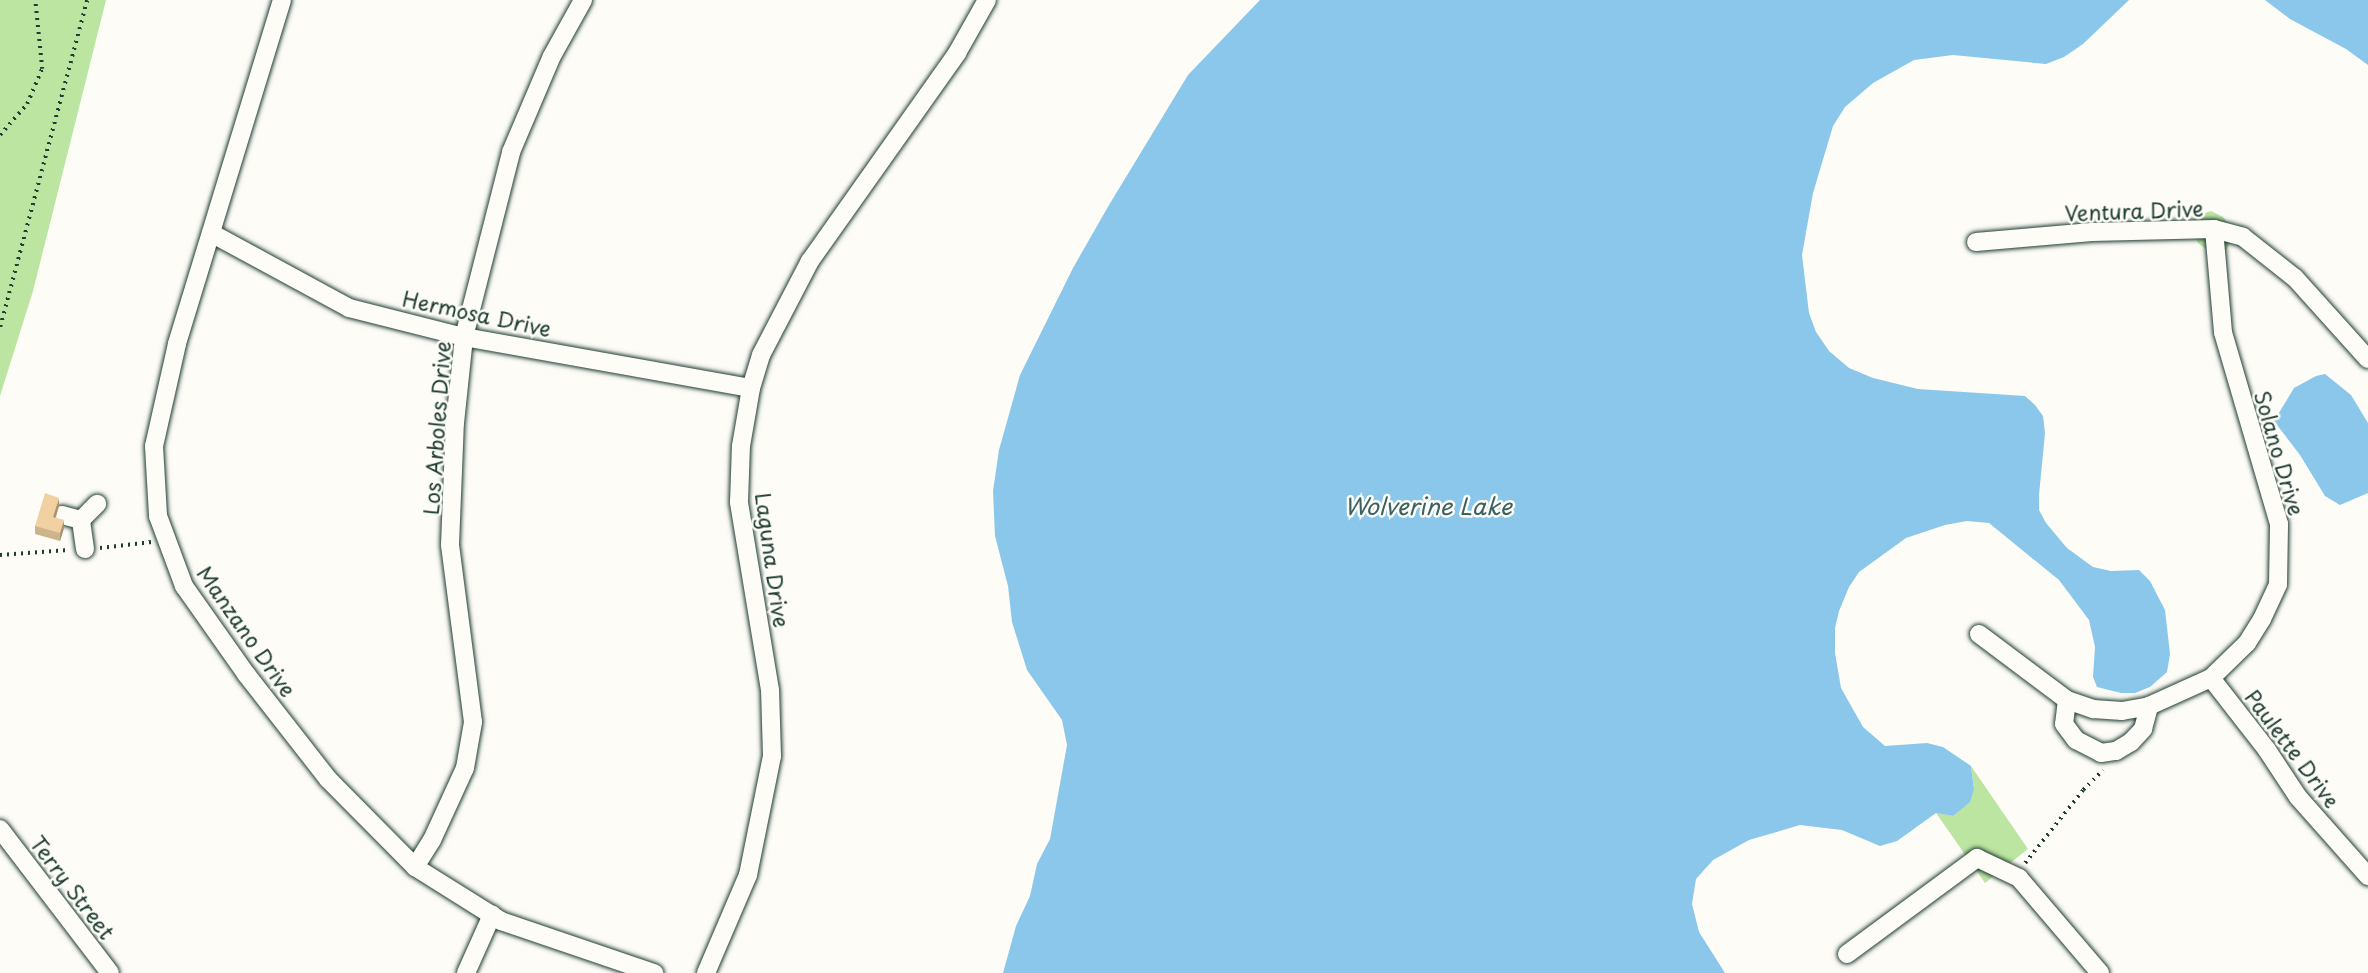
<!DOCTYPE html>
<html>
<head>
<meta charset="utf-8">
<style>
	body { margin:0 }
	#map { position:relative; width:2368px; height:973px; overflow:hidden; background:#fdfcf7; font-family:"Playpen Sans",sans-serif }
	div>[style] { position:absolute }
	.green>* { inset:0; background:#bce5a1 }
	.water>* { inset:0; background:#8ac7ea }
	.path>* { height:3.5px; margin-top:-1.75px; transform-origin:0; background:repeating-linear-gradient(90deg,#1f3d34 0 2px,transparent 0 7px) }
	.roads { filter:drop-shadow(0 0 2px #1f3d34) drop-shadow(0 0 2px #1f3d34) }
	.minor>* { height:18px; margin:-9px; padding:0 9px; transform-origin:9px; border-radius:9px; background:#fdfcf7 }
	.wall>* { inset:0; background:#cfb38b }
	.shaded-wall>* { inset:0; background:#a99271 }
	.building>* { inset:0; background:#f1d0a2 }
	span { translate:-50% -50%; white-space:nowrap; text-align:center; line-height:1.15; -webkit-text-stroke:5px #fdfcf7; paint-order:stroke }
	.street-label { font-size:21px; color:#1f3d34 }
	.water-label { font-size:23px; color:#3a6062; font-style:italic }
</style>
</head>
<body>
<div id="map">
	<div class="green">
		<div style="clip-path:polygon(0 0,106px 0,33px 291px,0 396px)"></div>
		<div style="clip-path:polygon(2211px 211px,2223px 217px,2229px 225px,2231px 242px,2226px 250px,2211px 253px,2198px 243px,2190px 227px,2195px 216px)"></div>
		<div style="clip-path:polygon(1971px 766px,2028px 849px,1985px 883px,1936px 813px,1953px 816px,1974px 789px)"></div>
	</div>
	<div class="water">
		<div style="clip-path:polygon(1260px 0,2129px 0,2083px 44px,2064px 57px,2046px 64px,1953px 55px,1914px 60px,1873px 83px,1845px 107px,1833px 126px,1813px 193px,1802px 255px,1809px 313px,1816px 332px,1829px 351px,1849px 368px,1873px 378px,1918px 389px,2025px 396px,2035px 405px,2043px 416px,2045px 433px,2039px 495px,2039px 510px,2046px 523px,2067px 548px,2093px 567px,2111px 571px,2139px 570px,2150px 581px,2165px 610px,2170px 654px,2167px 672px,2150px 687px,2135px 693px,2121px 693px,2097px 687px,2093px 677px,2095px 647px,2089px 620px,2059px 580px,1989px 523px,1967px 521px,1945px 525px,1906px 538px,1859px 572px,1849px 587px,1839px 611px,1835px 628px,1835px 653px,1841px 688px,1863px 727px,1885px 746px,1927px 743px,1943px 747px,1971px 766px,1974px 789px,1970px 802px,1953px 816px,1936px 813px,1897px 841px,1880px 846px,1842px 830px,1800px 825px,1749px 840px,1713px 860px,1696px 879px,1692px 904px,1699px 932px,1725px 973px,1003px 973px,1016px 926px,1030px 896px,1037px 864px,1050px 839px,1067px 745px,1062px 720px,1027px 670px,1012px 622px,1008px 586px,995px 536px,993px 491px,999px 450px,1020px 375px,1073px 268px,1109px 205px,1188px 75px)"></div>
		<div style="clip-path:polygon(2265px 0,2368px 0,2368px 65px,2346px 49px,2290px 19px)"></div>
		<div style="clip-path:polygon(2325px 374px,2351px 395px,2368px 423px,2368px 493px,2340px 505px,2325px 496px,2300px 455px,2274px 421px,2294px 388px,2316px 376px)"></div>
	</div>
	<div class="path">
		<div style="left:0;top:135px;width:41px;rotate:-48.9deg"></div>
		<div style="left:27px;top:104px;width:38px;rotate:-67deg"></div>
		<div style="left:42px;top:69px;width:69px;rotate:-95.8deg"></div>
		<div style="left:0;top:327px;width:338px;rotate:-75.1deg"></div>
		<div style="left:100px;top:548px;width:52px;rotate:-6.6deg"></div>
		<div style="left:0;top:555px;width:68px;rotate:-4.2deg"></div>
		<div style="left:2025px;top:863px;width:93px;rotate:-51.5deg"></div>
		<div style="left:2083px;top:790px;width:28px;rotate:-45deg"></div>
	</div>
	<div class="roads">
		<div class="minor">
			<div style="left:282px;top:0;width:360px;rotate:107deg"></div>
			<div style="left:177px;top:344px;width:105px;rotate:102.7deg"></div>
			<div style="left:154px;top:446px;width:70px;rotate:86.7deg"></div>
			<div style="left:158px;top:516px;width:75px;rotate:69.6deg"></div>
			<div style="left:184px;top:586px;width:108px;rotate:54.8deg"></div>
			<div style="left:246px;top:674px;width:133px;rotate:52deg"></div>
			<div style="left:328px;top:779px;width:124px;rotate:45.3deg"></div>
			<div style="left:415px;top:867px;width:102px;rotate:32.1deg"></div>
			<div style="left:501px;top:921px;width:162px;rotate:18.8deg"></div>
			<div style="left:211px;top:233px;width:157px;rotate:28.5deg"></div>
			<div style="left:349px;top:308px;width:119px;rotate:14.2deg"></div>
			<div style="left:464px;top:337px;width:291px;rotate:10.1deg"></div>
			<div style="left:1976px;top:242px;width:116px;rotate:-4.9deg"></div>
			<div style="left:2092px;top:232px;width:122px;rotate:-1.4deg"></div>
			<div style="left:2214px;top:229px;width:30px;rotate:15deg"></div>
			<div style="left:2243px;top:237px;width:66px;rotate:38.3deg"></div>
			<div style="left:2295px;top:278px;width:109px;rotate:48deg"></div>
			<div style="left:62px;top:515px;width:20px;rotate:15deg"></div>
			<div style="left:85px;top:549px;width:29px;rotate:-98deg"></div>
			<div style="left:81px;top:520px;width:23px;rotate:-45deg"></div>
			<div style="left:1979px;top:634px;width:110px;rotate:36.9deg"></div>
			<div style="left:2067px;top:700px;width:28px;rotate:19deg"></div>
			<div style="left:2093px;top:709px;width:29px;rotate:4deg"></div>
			<div style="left:2122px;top:711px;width:27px;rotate:-10deg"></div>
			<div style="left:2149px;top:706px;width:68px;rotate:-24.3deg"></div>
			<div style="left:2211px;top:678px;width:50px;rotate:-44.2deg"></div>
			<div style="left:2247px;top:643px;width:28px;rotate:-58deg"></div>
			<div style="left:2262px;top:619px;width:38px;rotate:-65deg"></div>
			<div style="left:2278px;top:584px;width:60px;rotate:-89deg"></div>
			<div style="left:2279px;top:524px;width:200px;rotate:-106.3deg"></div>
			<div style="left:2223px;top:332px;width:103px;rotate:-95deg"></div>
			<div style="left:2211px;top:678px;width:91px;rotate:52.1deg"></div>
			<div style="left:2267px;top:750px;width:56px;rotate:56.6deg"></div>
			<div style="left:2298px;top:797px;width:106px;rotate:48.5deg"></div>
			<div style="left:2067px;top:700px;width:24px;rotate:97deg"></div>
			<div style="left:2064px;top:724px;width:20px;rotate:53deg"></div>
			<div style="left:2076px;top:740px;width:28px;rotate:27deg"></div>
			<div style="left:2101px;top:753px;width:15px;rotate:-8deg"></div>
			<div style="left:2116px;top:751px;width:17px;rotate:-31deg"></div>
			<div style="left:2131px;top:742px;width:18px;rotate:-47deg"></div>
			<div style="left:2143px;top:729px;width:24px;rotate:-75deg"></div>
			<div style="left:0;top:829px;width:181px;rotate:52.6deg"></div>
			<div style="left:415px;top:867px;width:32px;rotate:-58deg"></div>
			<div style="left:432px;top:840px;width:79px;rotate:-65.4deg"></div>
			<div style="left:465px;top:768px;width:47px;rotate:-80.1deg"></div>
			<div style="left:473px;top:722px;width:178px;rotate:-97.4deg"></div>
			<div style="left:450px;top:545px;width:122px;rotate:-87.7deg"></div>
			<div style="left:455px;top:423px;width:86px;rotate:-84deg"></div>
			<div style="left:464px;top:337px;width:191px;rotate:-75.7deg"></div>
			<div style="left:511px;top:152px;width:104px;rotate:-66.9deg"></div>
			<div style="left:552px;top:56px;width:64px;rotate:-61deg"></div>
			<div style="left:1847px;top:954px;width:162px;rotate:-36.4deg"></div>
			<div style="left:1977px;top:858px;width:47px;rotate:25.5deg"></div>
			<div style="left:2019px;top:878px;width:125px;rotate:49.5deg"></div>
			<div style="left:466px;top:973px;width:64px;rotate:-65.9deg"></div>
			<div style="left:706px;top:973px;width:107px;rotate:-66.8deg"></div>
			<div style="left:748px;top:875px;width:121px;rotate:-78.6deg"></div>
			<div style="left:772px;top:756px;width:66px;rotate:-91.7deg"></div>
			<div style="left:770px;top:690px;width:191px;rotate:-99.4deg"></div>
			<div style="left:739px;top:502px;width:56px;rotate:-88deg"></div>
			<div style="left:741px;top:446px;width:59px;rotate:-80.2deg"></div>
			<div style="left:751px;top:388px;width:34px;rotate:-73deg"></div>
			<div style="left:761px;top:355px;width:106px;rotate:-62.5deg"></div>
			<div style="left:810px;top:261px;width:255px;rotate:-54.7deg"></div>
			<div style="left:957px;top:53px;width:61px;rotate:-60.5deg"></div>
		</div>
	</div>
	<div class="wall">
		<div style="clip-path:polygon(59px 506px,56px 517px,64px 528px,60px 541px,35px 534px,35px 526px)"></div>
	</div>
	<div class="shaded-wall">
		<div style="clip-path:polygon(59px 498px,59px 506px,53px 525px,53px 517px)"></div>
		<div style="clip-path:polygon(64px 520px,64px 528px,60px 541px,60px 533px)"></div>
	</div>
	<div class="building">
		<div style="clip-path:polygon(45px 493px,59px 498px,53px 517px,64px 520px,60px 533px,35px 526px)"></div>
	</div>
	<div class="street-label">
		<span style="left:2134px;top:210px;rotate:-2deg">Ventura Drive</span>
		<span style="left:477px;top:313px;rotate:12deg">Hermosa Drive</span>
		<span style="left:436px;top:428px;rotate:-86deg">Los Arboles Drive</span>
		<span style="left:2280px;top:453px;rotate:74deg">Solano Drive</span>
		<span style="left:773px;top:560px;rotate:82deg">Laguna Drive</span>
		<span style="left:247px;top:631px;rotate:55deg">Manzano Drive</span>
		<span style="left:2293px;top:748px;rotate:53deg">Paulette Drive</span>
		<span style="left:73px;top:887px;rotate:53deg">Terry Street</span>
	</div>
	<div class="water-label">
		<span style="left:1428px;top:506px">Wolverine Lake</span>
	</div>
</div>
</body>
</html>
